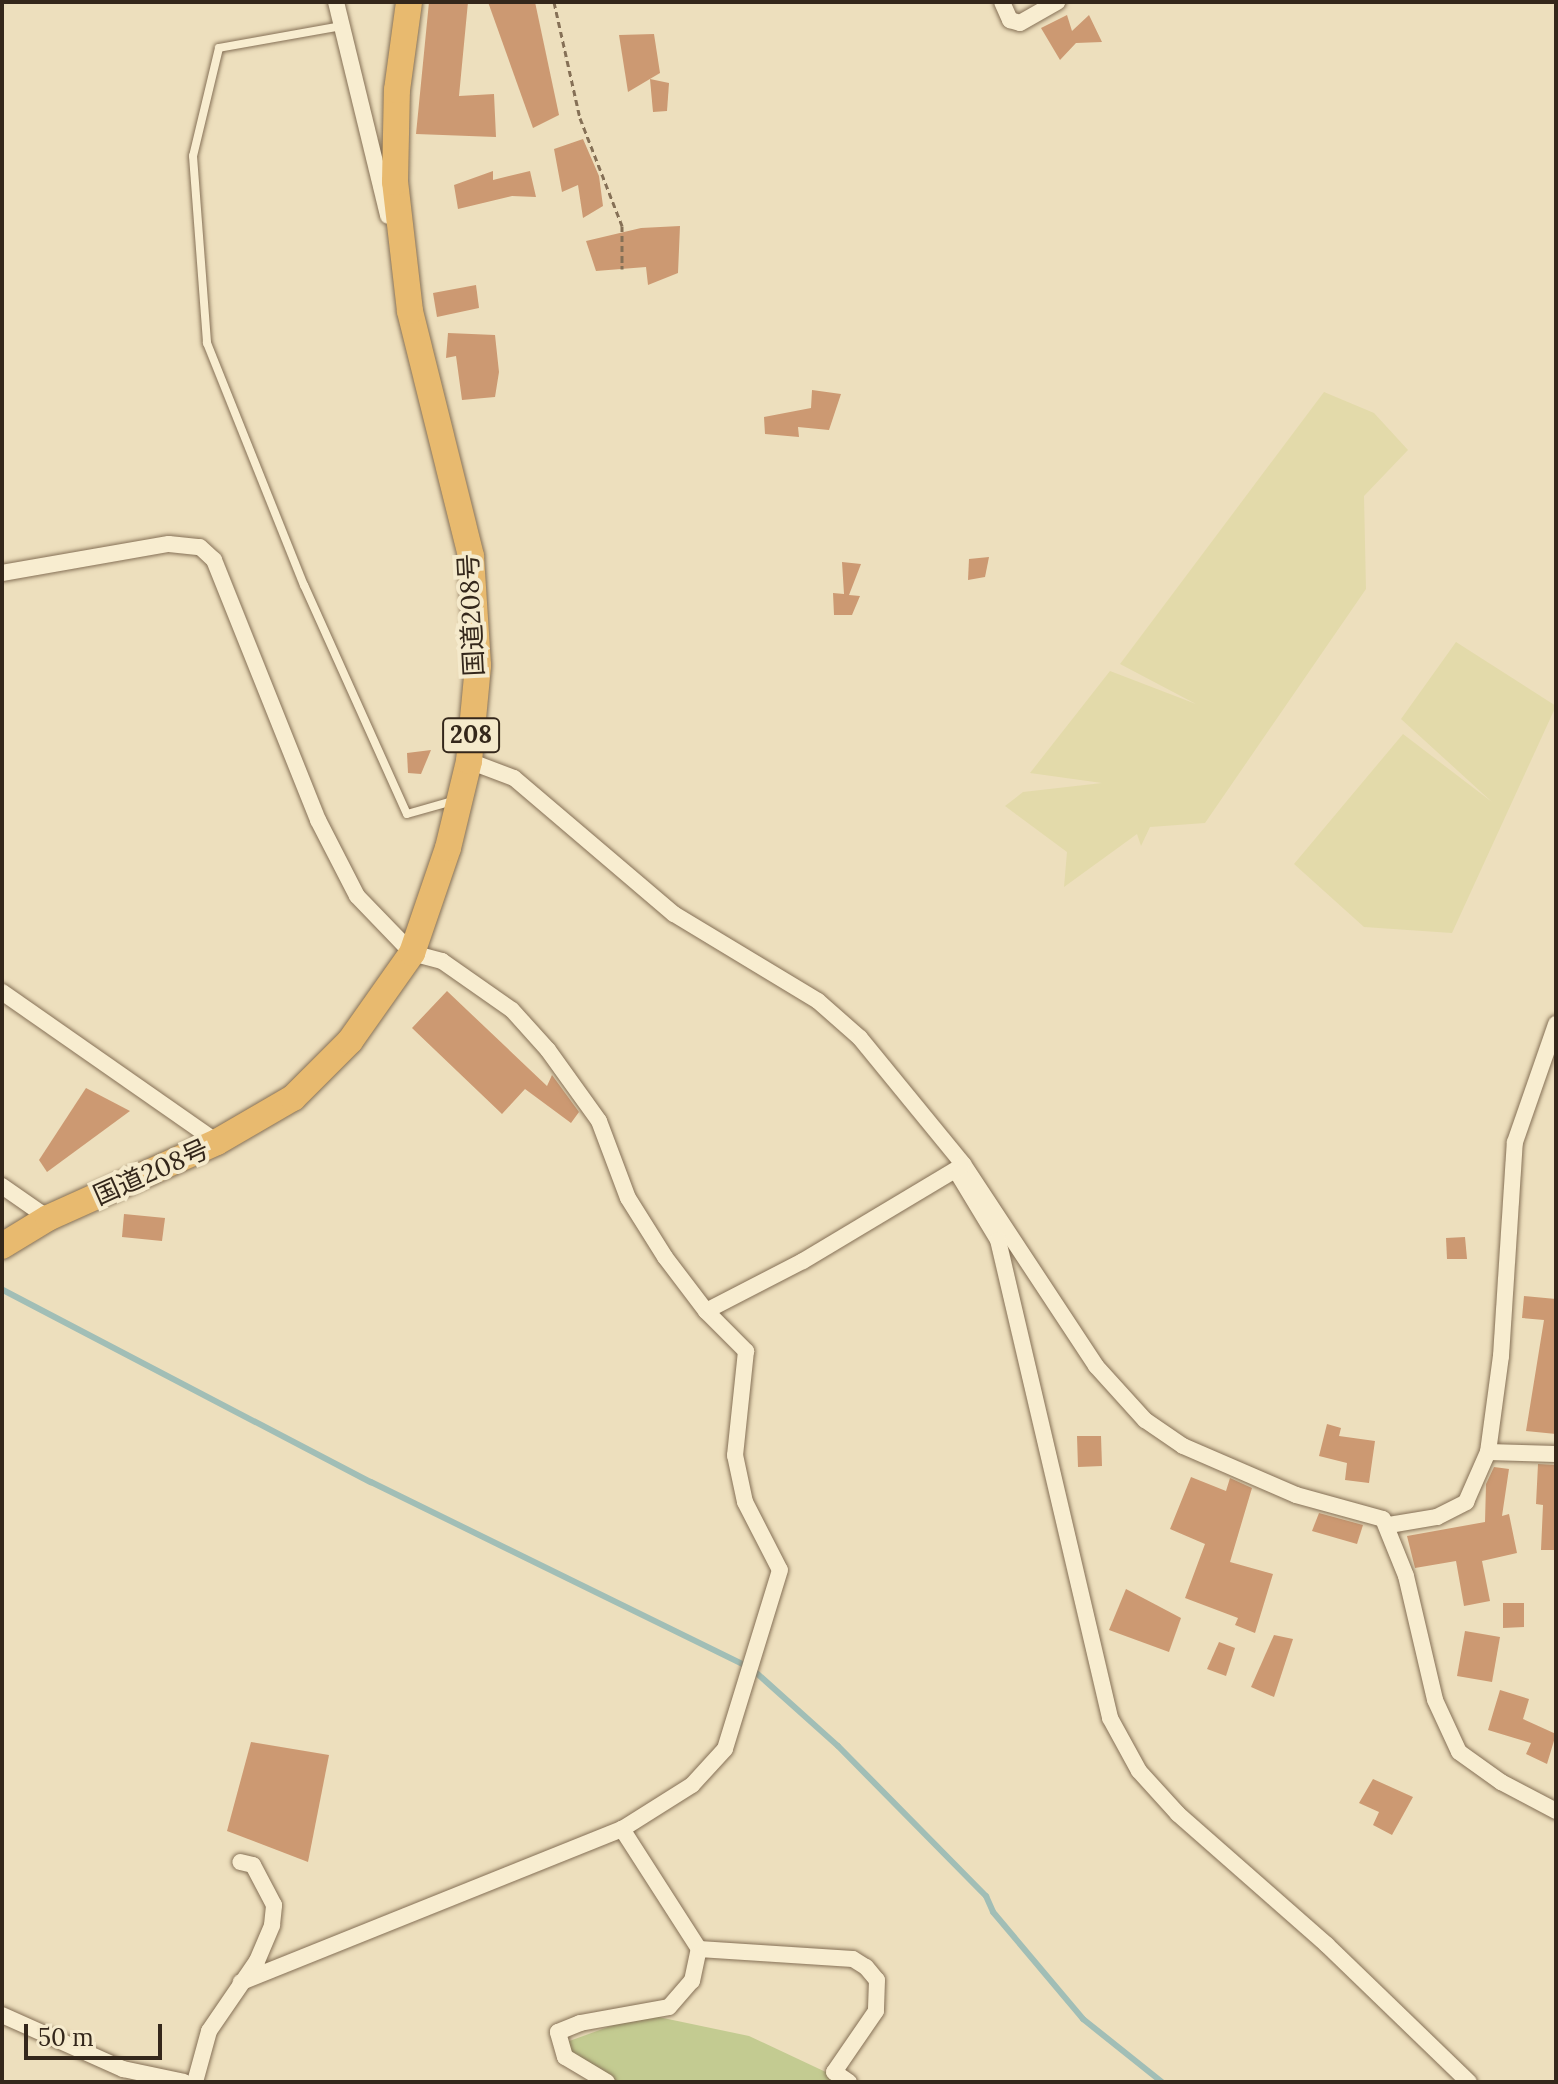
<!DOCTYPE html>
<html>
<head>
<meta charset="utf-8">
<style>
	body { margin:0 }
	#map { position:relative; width:1558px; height:2084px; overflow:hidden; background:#eddfbd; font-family:Lora,"Noto Sans JP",serif }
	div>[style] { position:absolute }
	.farmland>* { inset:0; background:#e3daaa }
	.green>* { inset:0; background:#c3cb91 }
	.stream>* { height:6px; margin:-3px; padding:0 3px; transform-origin:3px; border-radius:3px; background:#a1beb6 }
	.building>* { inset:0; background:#cc9972 }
	.path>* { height:3px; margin-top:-1.5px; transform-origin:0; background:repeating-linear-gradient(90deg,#857056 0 6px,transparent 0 10px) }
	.roads { filter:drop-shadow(0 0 2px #857056) drop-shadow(0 0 2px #857056) }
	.service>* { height:8px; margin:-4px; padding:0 4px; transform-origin:4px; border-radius:4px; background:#f8edd0 }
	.minor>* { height:16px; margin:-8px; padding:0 8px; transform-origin:8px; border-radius:8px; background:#f8edd0 }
	.trunk>* { height:26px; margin:-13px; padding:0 13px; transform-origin:13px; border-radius:13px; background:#e8ba6f }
	span { translate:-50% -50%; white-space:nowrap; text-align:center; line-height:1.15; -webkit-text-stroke:8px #f5eacc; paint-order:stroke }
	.shield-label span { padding:2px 6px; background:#f5eacc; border:2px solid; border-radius:6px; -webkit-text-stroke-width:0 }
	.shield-label { font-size:24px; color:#34271b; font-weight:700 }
	.street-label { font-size:26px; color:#34271b }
	.frame { position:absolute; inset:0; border:4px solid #34271b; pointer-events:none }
	.scale { position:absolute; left:24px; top:2024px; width:138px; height:36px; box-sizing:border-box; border:4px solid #34271b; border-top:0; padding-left:10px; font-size:24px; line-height:28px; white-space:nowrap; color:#34271b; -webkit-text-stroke:6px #f5eacc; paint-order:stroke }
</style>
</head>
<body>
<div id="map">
	<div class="farmland">
		<div style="clip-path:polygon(1324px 392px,1374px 413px,1408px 450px,1364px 496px,1366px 589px,1205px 823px,1150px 827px,1141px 846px,1137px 834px,1064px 887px,1067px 852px,1005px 806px,1023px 792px,1102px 783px,1030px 773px,1110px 671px,1196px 704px,1120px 664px)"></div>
		<div style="clip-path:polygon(1456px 642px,1556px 706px,1452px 933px,1364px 927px,1294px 864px,1403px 734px,1492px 802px,1401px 719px)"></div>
	</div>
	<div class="green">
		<div style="clip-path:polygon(644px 2014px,749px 2036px,847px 2082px,596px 2082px,561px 2044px)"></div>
	</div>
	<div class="stream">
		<div style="left:3px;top:1290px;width:415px;rotate:27.6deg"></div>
		<div style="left:371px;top:1482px;width:423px;rotate:26.1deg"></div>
		<div style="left:751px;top:1668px;width:117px;rotate:41.9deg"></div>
		<div style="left:838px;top:1746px;width:211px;rotate:45.4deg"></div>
		<div style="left:986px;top:1896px;width:17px;rotate:66deg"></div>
		<div style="left:993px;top:1912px;width:140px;rotate:49.9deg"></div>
		<div style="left:1083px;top:2019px;width:101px;rotate:38.6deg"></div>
	</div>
	<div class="building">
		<div style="clip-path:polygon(429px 2px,468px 2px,459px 96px,494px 94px,496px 137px,416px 134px)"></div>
		<div style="clip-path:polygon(488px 2px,535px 2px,559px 115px,533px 128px)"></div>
		<div style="clip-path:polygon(1067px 15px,1072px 31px,1089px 15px,1102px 42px,1076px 43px,1060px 60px,1041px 28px)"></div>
		<div style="clip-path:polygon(654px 34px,660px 73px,628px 92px,619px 35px)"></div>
		<div style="clip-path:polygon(650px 79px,669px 83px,667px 111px,653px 112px)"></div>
		<div style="clip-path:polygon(583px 139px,599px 176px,603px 206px,583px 218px,578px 185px,562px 192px,554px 149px)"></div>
		<div style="clip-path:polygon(493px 171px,493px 180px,530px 171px,536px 197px,512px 196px,458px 209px,454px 185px)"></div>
		<div style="clip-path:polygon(680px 226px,678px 273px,648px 285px,646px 267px,596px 271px,586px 241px,641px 228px)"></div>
		<div style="clip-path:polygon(476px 285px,479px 308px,437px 317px,433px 293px)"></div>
		<div style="clip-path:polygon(448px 333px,495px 335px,499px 372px,495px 397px,462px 400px,456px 356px,446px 358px)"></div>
		<div style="clip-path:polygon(812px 390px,841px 394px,829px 430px,798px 427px,799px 437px,765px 434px,764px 417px,811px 408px)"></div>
		<div style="clip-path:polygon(989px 557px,985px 577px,968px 580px,969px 559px)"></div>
		<div style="clip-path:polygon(842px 562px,861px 564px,849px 595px,860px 596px,852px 615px,834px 615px,833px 593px,844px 594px)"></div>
		<div style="clip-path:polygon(431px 750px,421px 774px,408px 773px,407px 753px)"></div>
		<div style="clip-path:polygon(447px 991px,547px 1086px,552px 1075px,579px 1112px,571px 1123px,525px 1089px,502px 1114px,412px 1028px)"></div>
		<div style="clip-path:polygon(86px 1088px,130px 1111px,47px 1172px,39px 1160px)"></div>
		<div style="clip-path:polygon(124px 1214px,165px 1218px,162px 1241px,122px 1237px)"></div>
		<div style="clip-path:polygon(1465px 1237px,1467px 1259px,1447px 1259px,1446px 1238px)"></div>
		<div style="clip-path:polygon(1524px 1296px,1556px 1299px,1556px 1434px,1526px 1431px,1544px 1320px,1522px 1318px)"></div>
		<div style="clip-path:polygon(1327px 1424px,1341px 1428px,1339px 1436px,1375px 1441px,1369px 1483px,1345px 1480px,1347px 1463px,1319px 1456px)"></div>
		<div style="clip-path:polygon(1077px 1436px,1101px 1436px,1102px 1466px,1078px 1467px)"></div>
		<div style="clip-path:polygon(1538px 1464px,1556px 1465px,1556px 1550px,1541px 1550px,1543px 1505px,1536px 1504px)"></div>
		<div style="clip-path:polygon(1494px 1467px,1509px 1469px,1502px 1516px,1509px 1514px,1517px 1553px,1482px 1561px,1490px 1601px,1464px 1606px,1456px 1561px,1415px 1568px,1407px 1536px,1485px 1522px,1486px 1484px)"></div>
		<div style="clip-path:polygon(1191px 1477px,1226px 1491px,1230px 1478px,1252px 1488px,1230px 1562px,1273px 1574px,1255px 1633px,1235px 1625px,1238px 1618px,1185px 1598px,1205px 1544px,1170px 1529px)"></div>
		<div style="clip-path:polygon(1319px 1513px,1363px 1525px,1357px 1544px,1312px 1531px)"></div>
		<div style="clip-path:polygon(1126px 1589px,1181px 1618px,1169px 1652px,1109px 1630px)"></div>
		<div style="clip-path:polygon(1503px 1603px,1524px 1603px,1524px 1627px,1503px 1628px)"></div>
		<div style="clip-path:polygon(1465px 1631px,1500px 1637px,1492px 1682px,1457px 1676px)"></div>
		<div style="clip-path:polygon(1274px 1635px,1293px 1639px,1274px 1697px,1251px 1687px)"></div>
		<div style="clip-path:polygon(1219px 1642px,1235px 1648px,1226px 1676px,1207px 1669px)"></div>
		<div style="clip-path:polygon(1500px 1690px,1529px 1699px,1523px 1719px,1556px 1734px,1547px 1764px,1526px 1754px,1531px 1743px,1488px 1730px)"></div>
		<div style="clip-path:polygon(251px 1742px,329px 1755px,308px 1862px,227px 1831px)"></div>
		<div style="clip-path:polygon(1373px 1779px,1413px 1797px,1392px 1835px,1373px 1825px,1379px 1812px,1359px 1803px)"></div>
	</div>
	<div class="path">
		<div style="left:554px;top:2px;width:119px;rotate:77.4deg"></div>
		<div style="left:580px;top:118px;width:116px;rotate:68.7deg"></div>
		<div style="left:622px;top:226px;width:43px;rotate:90deg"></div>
	</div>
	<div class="roads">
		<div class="service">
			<div style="left:342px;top:26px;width:125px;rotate:169.9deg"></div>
			<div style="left:219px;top:48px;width:111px;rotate:103.5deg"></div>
			<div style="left:193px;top:156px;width:188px;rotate:85.7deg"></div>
			<div style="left:207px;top:343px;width:261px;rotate:68.2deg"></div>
			<div style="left:304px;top:585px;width:251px;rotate:65.8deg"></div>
			<div style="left:407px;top:814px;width:48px;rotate:-15.8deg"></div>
		</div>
		<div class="minor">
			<div style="left:336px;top:2px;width:220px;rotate:76.3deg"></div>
			<div style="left:1002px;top:2px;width:20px;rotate:66deg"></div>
			<div style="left:1010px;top:20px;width:10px;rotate:17deg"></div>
			<div style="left:1020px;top:23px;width:43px;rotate:-29.6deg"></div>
			<div style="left:2px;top:573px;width:169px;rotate:-9.9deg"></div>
			<div style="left:169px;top:544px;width:31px;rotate:6deg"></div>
			<div style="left:200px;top:547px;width:19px;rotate:43deg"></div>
			<div style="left:214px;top:560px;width:280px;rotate:68.2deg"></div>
			<div style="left:318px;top:820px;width:85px;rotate:62.8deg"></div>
			<div style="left:357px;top:896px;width:79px;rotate:46deg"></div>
			<div style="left:412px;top:953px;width:31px;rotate:15deg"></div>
			<div style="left:442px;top:961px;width:85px;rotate:35deg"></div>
			<div style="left:512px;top:1010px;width:54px;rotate:48deg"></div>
			<div style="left:548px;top:1050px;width:87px;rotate:54.3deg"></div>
			<div style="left:599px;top:1121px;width:82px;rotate:69.4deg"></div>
			<div style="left:628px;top:1198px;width:70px;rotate:57.9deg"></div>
			<div style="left:665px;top:1257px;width:68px;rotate:52.8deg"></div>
			<div style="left:706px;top:1311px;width:57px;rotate:45deg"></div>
			<div style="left:746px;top:1351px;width:105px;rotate:96deg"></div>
			<div style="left:735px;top:1455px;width:48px;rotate:78deg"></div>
			<div style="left:745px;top:1502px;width:76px;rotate:62.8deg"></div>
			<div style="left:780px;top:1570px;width:187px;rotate:107.1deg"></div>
			<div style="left:725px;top:1749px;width:49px;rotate:132.5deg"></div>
			<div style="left:692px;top:1785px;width:83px;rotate:147.8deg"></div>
			<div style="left:622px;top:1829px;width:411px;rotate:158.1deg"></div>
			<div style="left:469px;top:761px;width:48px;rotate:20.7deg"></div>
			<div style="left:514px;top:778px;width:210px;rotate:40.4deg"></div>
			<div style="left:674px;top:914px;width:168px;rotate:31.1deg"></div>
			<div style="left:818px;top:1001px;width:56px;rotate:41.4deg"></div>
			<div style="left:860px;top:1038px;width:163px;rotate:50.7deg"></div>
			<div style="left:963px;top:1164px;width:242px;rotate:56.6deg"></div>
			<div style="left:1096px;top:1366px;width:73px;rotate:47.8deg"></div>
			<div style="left:1145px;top:1420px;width:46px;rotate:34.4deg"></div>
			<div style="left:1183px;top:1446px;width:123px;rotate:23.4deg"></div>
			<div style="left:1296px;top:1495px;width:90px;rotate:15.4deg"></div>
			<div style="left:1383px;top:1519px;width:61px;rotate:68deg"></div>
			<div style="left:1406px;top:1576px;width:127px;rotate:76.8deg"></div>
			<div style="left:1435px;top:1700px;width:57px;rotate:65.2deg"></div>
			<div style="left:1459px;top:1752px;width:52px;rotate:35.5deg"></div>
			<div style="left:1501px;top:1782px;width:62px;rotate:27.8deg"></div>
			<div style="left:2px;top:992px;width:262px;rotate:34.9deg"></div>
			<div style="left:957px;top:1172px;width:79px;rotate:58.9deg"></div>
			<div style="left:998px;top:1240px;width:491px;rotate:76.8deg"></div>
			<div style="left:1110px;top:1718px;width:60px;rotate:61.3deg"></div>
			<div style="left:1139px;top:1771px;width:58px;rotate:47.8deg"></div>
			<div style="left:1178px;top:1814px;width:198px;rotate:41.3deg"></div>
			<div style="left:1327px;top:1945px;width:197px;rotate:44deg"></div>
			<div style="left:2px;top:1186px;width:56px;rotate:34.8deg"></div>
			<div style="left:706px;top:1311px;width:109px;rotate:-27.3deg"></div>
			<div style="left:803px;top:1261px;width:185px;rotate:-30.9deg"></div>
			<div style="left:1488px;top:1452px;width:68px;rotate:1.7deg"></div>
			<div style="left:1389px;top:1525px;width:49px;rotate:-9.5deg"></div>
			<div style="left:1437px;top:1517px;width:33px;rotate:-27deg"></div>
			<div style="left:1466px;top:1502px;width:55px;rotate:-66.3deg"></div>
			<div style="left:1488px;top:1452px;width:97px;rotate:-82.3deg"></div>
			<div style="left:1501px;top:1356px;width:214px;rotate:-86.3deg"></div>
			<div style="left:1515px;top:1142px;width:125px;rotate:-70.8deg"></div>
			<div style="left:699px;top:1949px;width:154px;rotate:3.7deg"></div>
			<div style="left:853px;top:1959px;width:15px;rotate:32deg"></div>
			<div style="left:866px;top:1967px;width:17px;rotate:50deg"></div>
			<div style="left:877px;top:1980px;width:31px;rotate:92deg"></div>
			<div style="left:876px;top:2011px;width:74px;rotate:124.5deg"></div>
			<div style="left:834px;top:2072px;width:18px;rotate:34deg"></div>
			<div style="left:2px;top:2015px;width:133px;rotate:24.1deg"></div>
			<div style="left:123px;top:2069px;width:62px;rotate:12deg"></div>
			<div style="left:195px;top:2082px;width:53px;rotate:-74.6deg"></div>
			<div style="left:209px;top:2031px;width:85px;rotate:-55.6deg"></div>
			<div style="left:257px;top:1961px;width:39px;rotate:-67deg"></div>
			<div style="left:272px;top:1925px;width:20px;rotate:-84deg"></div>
			<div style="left:274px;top:1905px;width:45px;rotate:-117.7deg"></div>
			<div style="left:253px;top:1865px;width:13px;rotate:-167deg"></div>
			<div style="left:607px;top:2082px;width:49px;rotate:-149.2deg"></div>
			<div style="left:565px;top:2057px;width:26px;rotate:-106deg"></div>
			<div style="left:558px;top:2032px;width:24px;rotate:-22deg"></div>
			<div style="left:580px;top:2023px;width:90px;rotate:-10.2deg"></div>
			<div style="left:669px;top:2007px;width:35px;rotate:-49deg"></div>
			<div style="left:692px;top:1981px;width:33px;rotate:-78deg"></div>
			<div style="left:699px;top:1949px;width:143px;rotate:-122.7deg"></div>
		</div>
		<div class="trunk">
			<div style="left:2px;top:1246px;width:54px;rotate:-31.3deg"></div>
			<div style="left:48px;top:1218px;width:185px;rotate:-24.2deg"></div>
			<div style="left:217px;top:1142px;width:88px;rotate:-30.1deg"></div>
			<div style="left:293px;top:1098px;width:81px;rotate:-45deg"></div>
			<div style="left:350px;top:1041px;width:108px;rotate:-54.8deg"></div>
			<div style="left:412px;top:953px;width:111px;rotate:-71.1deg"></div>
			<div style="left:448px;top:848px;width:89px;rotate:-76.4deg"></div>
			<div style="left:469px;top:761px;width:96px;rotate:-84.6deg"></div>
			<div style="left:478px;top:665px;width:109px;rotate:-93.7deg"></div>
			<div style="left:471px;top:556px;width:252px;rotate:-104deg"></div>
			<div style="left:410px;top:311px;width:130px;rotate:-96.6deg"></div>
			<div style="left:395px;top:182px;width:92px;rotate:-88.8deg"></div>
			<div style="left:397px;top:90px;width:89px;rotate:-82.2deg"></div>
		</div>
	</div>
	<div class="shield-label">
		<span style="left:471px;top:735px">208</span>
	</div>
	<div class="street-label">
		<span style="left:471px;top:615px;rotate:-93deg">国道208号</span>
		<span style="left:151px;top:1172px;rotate:-24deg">国道208号</span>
	</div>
	<div class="frame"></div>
	<div class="scale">50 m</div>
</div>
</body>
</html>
